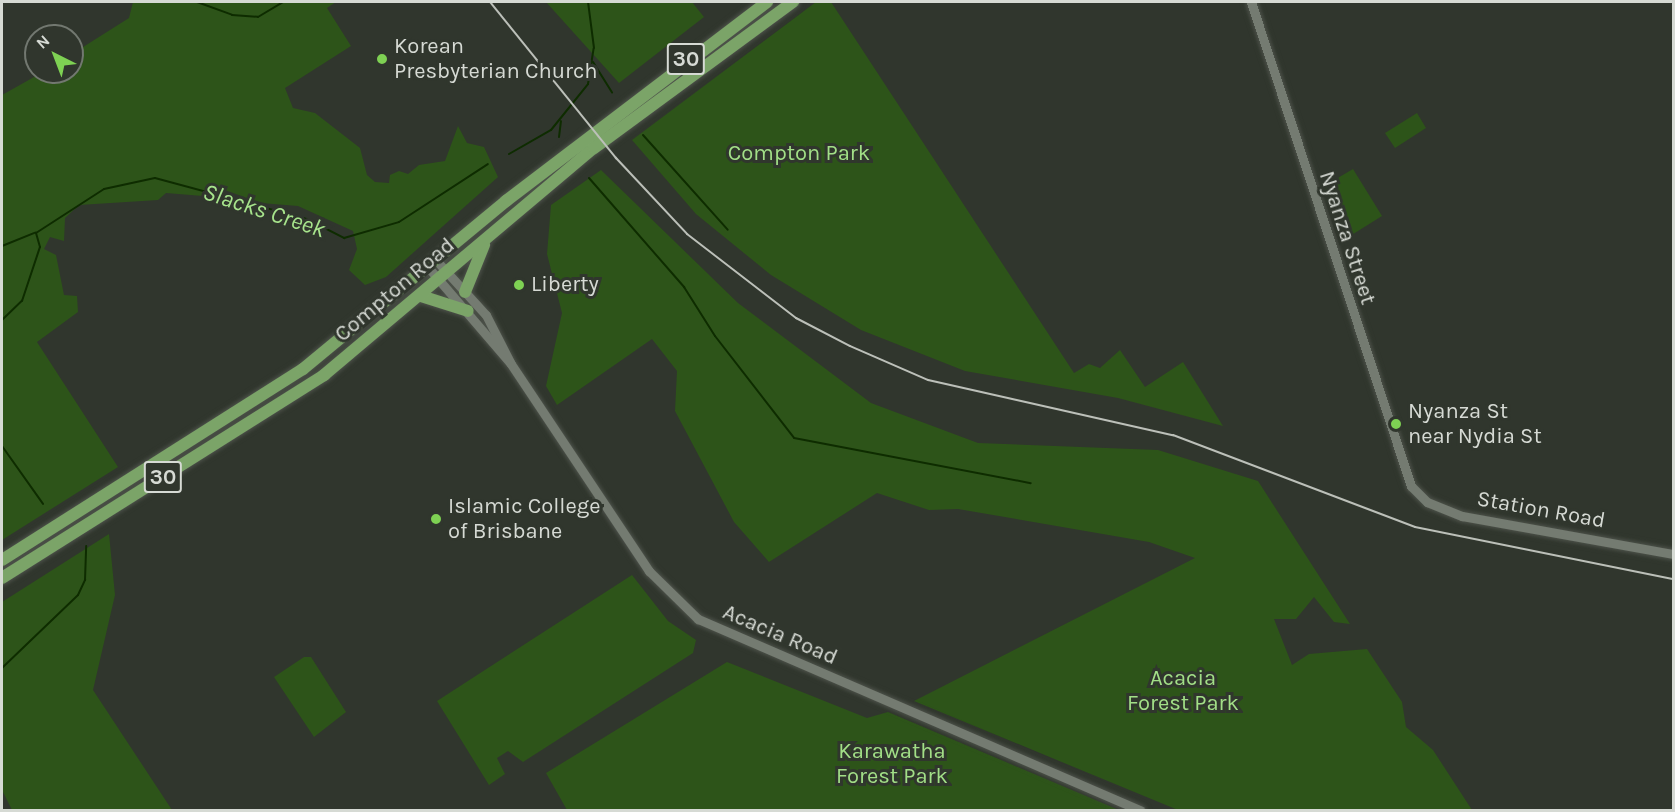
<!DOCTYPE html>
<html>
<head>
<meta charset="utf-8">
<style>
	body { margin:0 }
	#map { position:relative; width:1675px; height:812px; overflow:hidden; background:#30362d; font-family:Karla,sans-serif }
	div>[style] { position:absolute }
	.green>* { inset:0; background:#2d5419 }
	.stream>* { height:2px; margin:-1px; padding:0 1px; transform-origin:1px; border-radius:1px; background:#0e2c00 }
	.roads { filter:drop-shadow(0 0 2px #4d524a) drop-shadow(0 0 2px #4d524a) }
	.tertiary>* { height:9px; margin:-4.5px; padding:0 4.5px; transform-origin:4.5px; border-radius:4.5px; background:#747b71 }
	.primary>* { height:12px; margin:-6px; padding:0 6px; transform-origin:6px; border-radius:6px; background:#7ba468 }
	.rail>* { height:2px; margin:-1px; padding:0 1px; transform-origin:1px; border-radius:1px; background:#bcc0b9 }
	.dots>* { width:16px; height:16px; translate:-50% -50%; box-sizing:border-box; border:3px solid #30362d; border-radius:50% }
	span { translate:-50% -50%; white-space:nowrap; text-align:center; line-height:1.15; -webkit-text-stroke:6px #30362d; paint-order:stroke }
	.shield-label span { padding:2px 4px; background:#30362d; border:2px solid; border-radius:4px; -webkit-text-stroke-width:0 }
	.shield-label { font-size:21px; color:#d6dad4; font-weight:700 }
	.poi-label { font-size:22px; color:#d6dad4 }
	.left { translate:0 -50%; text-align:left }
	.park-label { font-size:22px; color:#a2df87 }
	.street-label { font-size:22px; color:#d6dad4 }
	.water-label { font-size:24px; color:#a7e48c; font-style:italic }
	.frame { position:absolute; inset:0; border:3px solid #d6dad4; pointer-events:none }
	.north { position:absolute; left:24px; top:24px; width:60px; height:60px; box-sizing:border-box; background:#30362d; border:2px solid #727870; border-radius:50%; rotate:318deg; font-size:16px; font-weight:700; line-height:24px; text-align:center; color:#d6dad4 }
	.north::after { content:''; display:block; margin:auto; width:21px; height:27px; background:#7ed153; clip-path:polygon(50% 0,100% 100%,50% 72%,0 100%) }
</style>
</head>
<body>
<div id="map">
	<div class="green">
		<div style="clip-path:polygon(133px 2px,336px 2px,327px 8px,351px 46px,285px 88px,293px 108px,315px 113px,360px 148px,367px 175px,375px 182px,389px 183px,390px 175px,399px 171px,408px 174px,419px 165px,445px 161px,458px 126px,467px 143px,484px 147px,498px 177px,386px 277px,365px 285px,349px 270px,357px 249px,353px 231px,298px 206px,261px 203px,222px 189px,203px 196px,166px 193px,158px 200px,79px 205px,65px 218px,64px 241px,50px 237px,44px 249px,56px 255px,64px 295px,77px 296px,78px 312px,37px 342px,118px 467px,2px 540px,2px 95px,43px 72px,72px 72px,72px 54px,129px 18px)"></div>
		<div style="clip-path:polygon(546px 2px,692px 2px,704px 17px,619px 83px)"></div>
		<div style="clip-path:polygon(816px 2px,831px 2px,1074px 373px,1089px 364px,1100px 368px,1120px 350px,1145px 387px,1183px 362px,1223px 426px,1118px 398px,965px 371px,861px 330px,771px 275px,696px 214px,632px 140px)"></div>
		<div style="clip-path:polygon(1417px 113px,1426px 128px,1395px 148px,1385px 133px)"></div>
		<div style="clip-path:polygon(1353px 169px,1382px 216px,1342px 241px,1324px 186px)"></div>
		<div style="clip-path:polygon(601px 170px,738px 303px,871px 403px,978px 443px,1158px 450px,1258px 481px,1350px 624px,1334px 622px,1314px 597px,1296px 619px,1274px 619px,1292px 665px,1309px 654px,1367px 649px,1402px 702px,1406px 727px,1433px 750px,1472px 810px,1178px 810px,914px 701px,1195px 558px,1149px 542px,958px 509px,929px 510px,877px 493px,769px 562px,734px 522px,675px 411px,677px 371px,652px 339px,557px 405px,546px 386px,562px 313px,547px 254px,551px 205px)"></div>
		<div style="clip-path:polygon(109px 534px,115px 595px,93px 690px,172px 810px,12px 810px,2px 790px,2px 602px)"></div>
		<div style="clip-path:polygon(632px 575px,668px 621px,696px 640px,693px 653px,523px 762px,508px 751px,497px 758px,505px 774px,489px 785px,437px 701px)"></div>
		<div style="clip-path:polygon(304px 657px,311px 657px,346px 712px,314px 737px,274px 677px)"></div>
		<div style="clip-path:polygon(727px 662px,867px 718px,888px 712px,1119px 810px,567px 810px,546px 773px)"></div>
	</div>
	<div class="stream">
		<div style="left:197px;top:2px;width:37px;rotate:20deg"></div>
		<div style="left:232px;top:15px;width:26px;rotate:4deg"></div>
		<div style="left:258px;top:17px;width:29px;rotate:-31deg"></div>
		<div style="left:593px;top:62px;width:36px;rotate:58deg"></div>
		<div style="left:643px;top:135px;width:127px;rotate:48.2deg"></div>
		<div style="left:559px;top:137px;width:16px;rotate:-83deg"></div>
		<div style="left:509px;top:154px;width:48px;rotate:-29.7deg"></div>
		<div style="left:551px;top:130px;width:59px;rotate:-51.2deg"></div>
		<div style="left:588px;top:84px;width:36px;rotate:-81deg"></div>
		<div style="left:594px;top:48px;width:46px;rotate:-97.4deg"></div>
		<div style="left:589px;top:178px;width:145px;rotate:48.9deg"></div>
		<div style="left:684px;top:287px;width:58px;rotate:57.7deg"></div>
		<div style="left:715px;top:336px;width:129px;rotate:52.2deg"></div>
		<div style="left:794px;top:438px;width:241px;rotate:10.8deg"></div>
		<div style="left:2px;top:246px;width:35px;rotate:-22deg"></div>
		<div style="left:2px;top:320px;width:28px;rotate:-44deg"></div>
		<div style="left:22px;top:301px;width:57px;rotate:-71.6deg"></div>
		<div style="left:40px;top:247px;width:15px;rotate:-106deg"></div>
		<div style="left:36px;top:233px;width:81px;rotate:-32.9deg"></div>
		<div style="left:104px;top:189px;width:52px;rotate:-12.2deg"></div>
		<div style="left:155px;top:178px;width:157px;rotate:15.1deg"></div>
		<div style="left:307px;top:219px;width:42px;rotate:27.2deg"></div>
		<div style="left:344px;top:238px;width:57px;rotate:-16.2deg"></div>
		<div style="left:399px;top:222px;width:106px;rotate:-33.1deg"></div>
		<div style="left:2px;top:446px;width:71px;rotate:54.7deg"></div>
		<div style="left:2px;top:668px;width:105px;rotate:-43.8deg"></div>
		<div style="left:78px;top:595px;width:17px;rotate:-65deg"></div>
		<div style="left:85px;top:580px;width:34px;rotate:-88deg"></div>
	</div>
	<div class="roads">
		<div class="tertiary">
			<div style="left:1251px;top:2px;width:510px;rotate:71.71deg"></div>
			<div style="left:1411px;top:486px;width:23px;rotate:45deg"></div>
			<div style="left:1427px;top:502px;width:38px;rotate:22deg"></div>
			<div style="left:1462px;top:516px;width:215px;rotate:10.2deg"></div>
			<div style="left:435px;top:259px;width:76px;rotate:47.7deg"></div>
			<div style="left:486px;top:315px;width:53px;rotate:62.9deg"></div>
			<div style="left:427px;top:266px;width:129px;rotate:49.4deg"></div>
			<div style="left:511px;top:364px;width:249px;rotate:56.3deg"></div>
			<div style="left:649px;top:571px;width:69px;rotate:44.4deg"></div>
			<div style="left:698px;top:619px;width:482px;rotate:23.4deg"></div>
		</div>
		<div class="primary">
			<div style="left:465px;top:292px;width:51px;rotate:-68deg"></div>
			<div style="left:421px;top:296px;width:49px;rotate:17.7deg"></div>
			<div style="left:2px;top:560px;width:356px;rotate:-32.4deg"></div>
			<div style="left:303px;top:369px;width:264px;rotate:-39.6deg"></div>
			<div style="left:506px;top:201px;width:328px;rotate:-37.3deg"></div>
			<div style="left:2px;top:578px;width:381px;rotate:-32.2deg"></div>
			<div style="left:324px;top:375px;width:353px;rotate:-40.1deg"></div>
			<div style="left:594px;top:148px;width:247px;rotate:-36.3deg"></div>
		</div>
	</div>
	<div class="rail">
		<div style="left:490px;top:2px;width:201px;rotate:51.1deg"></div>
		<div style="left:616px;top:158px;width:104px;rotate:46.9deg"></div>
		<div style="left:687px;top:234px;width:138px;rotate:37.6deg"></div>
		<div style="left:796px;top:318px;width:61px;rotate:27.4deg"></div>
		<div style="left:850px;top:346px;width:85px;rotate:23.6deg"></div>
		<div style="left:928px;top:380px;width:251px;rotate:12.7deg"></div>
		<div style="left:1173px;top:435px;width:259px;rotate:20.8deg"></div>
		<div style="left:1415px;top:527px;width:264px;rotate:11.4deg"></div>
	</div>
	<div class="dots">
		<div style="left:382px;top:59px;background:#7ed153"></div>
		<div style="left:519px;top:285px;background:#7ed153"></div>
		<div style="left:1396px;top:424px;background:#7ed153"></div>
		<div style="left:436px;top:519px;background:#7ed153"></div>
	</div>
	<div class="shield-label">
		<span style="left:686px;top:59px">30</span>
		<span style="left:163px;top:477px">30</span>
	</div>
	<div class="poi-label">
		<span class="left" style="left:394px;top:59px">Korean<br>Presbyterian Church</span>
		<span class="left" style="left:531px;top:285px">Liberty</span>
		<span class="left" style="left:1408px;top:424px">Nyanza St<br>near Nydia St</span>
		<span class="left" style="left:448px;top:519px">Islamic College<br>of Brisbane</span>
	</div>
	<div class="park-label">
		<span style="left:799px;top:154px">Compton Park</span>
		<span style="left:1183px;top:691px">Acacia<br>Forest Park</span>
		<span style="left:892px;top:764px">Karawatha<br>Forest Park</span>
	</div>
	<div class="street-label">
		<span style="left:1347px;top:238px;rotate:72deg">Nyanza Street</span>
		<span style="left:395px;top:290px;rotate:-40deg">Compton Road</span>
		<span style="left:1541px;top:510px;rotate:10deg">Station Road</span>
		<span style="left:780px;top:635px;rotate:23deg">Acacia Road</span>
	</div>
	<div class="water-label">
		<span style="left:264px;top:211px;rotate:18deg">Slacks Creek</span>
	</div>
	<div class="frame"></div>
	<div class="north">N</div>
</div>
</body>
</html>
